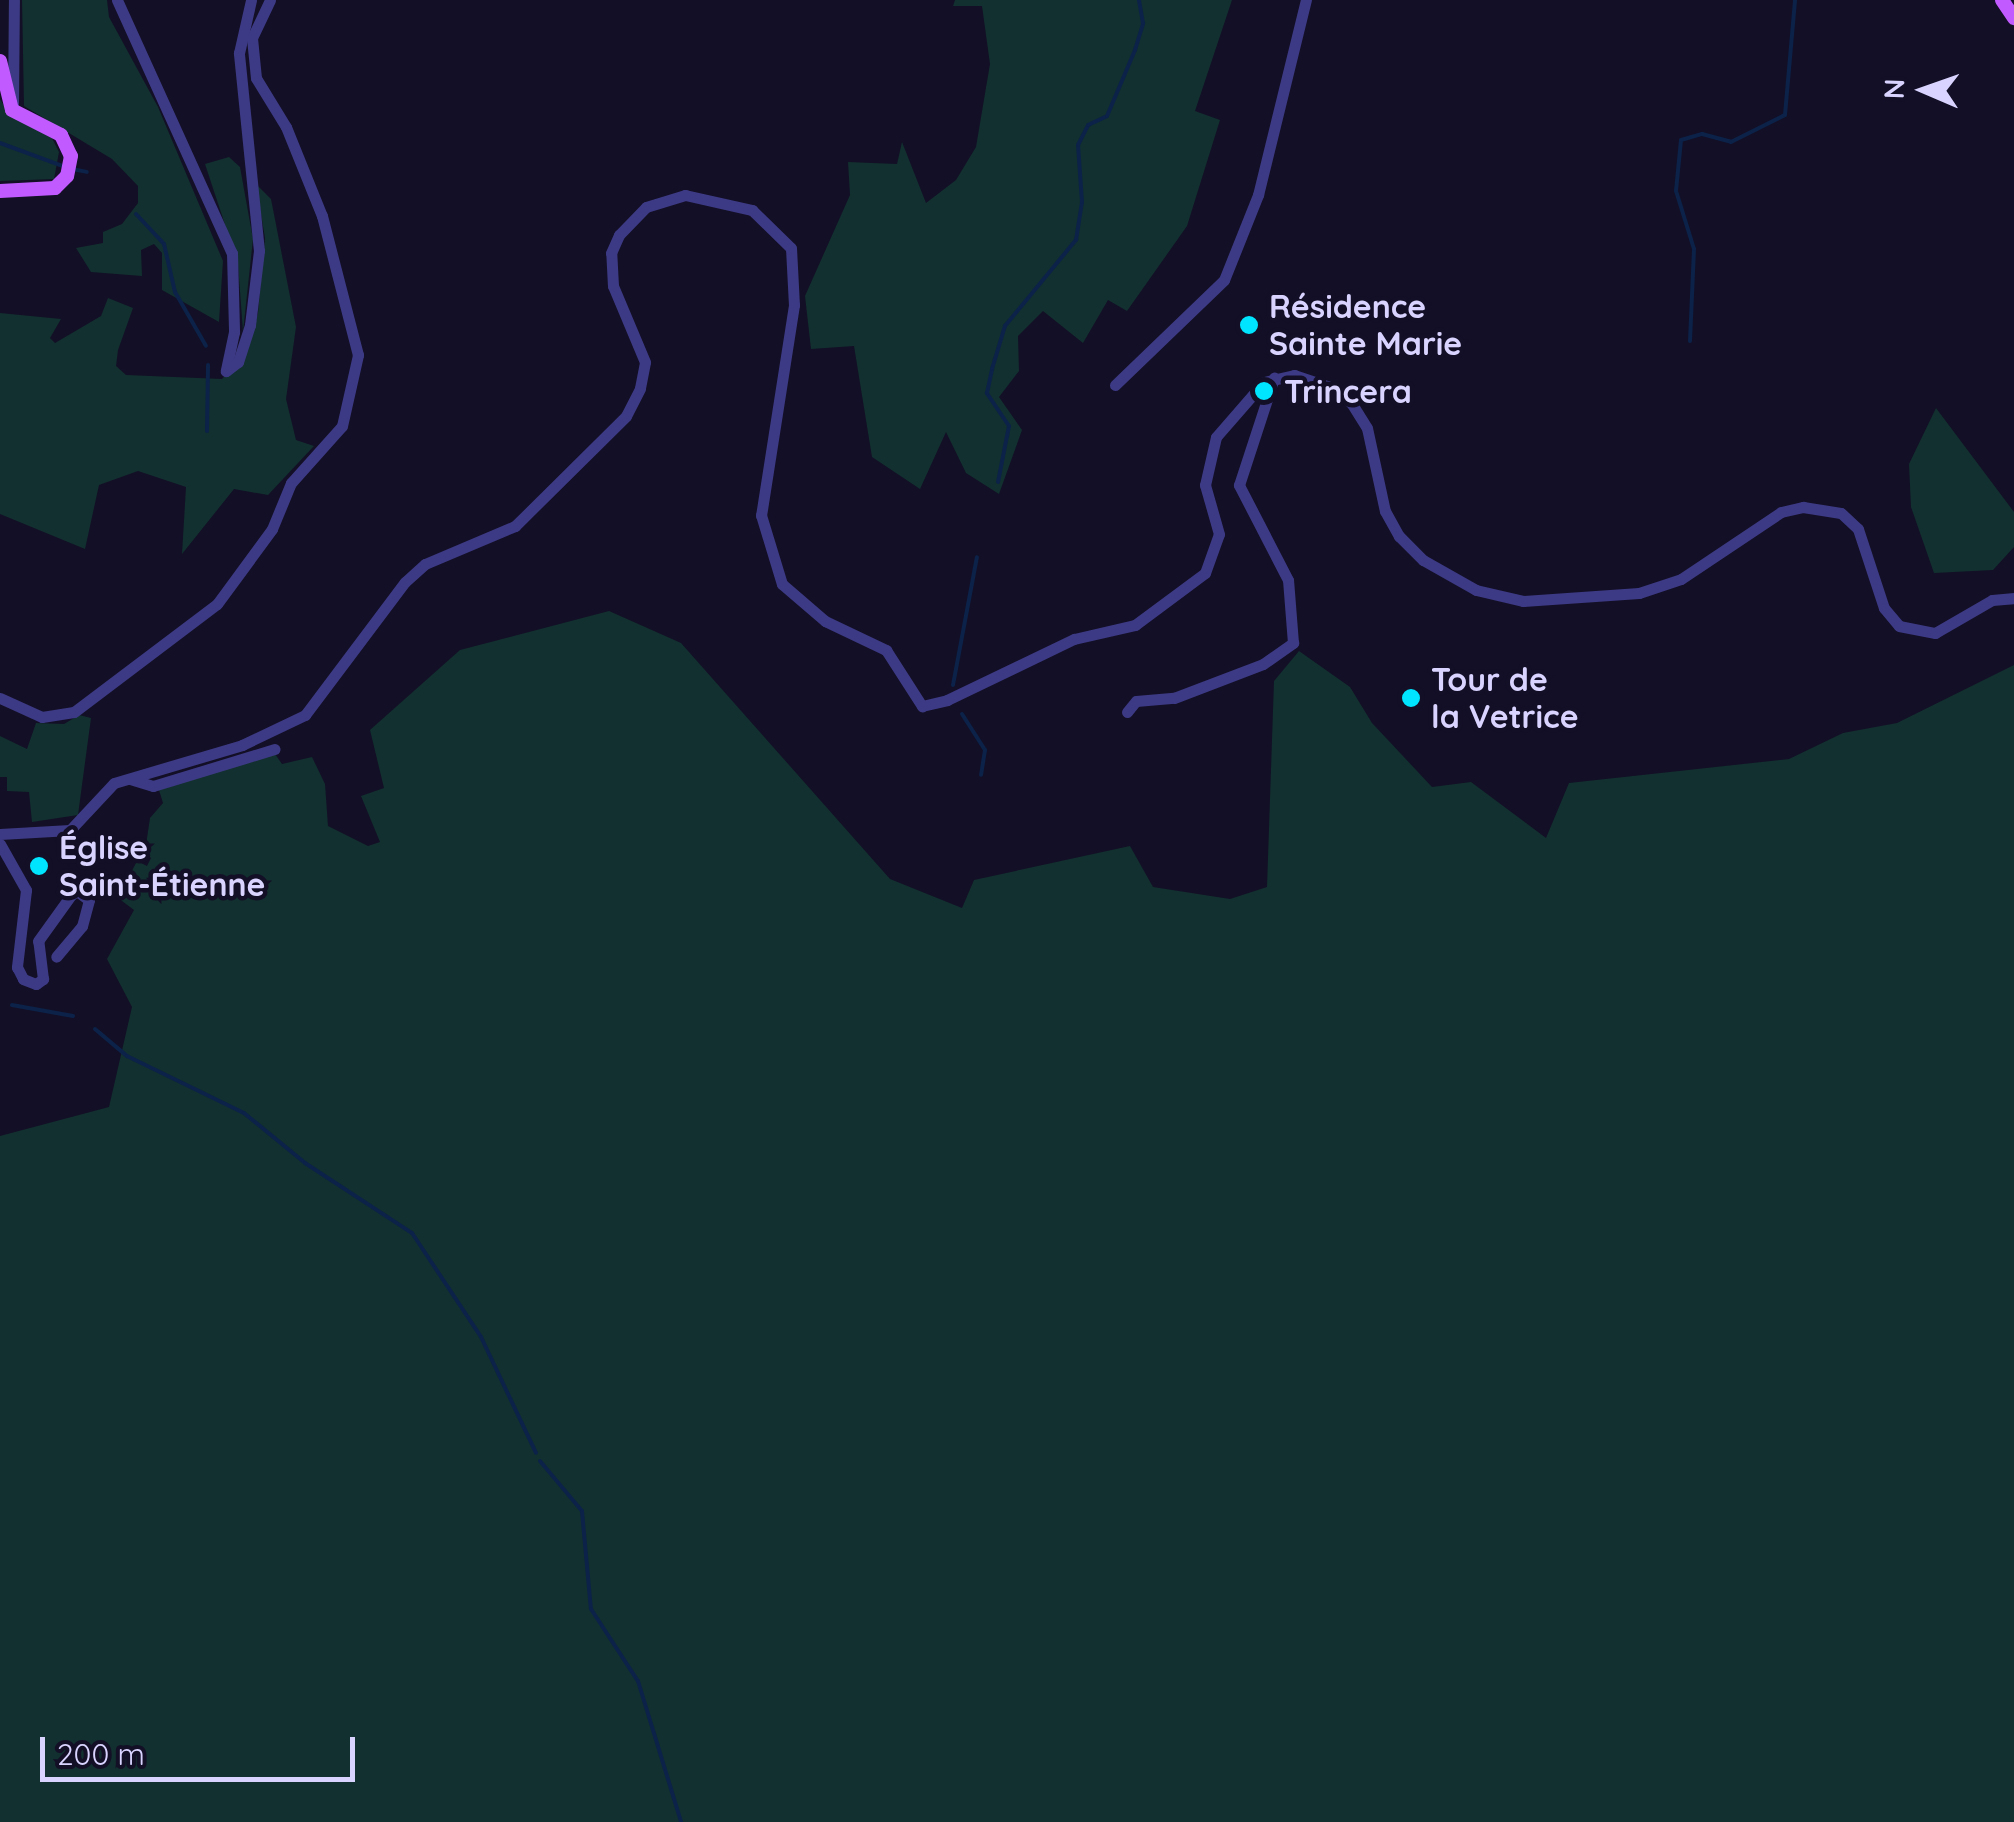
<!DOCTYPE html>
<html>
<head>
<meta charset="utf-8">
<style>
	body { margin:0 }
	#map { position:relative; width:2014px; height:1822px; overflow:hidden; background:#130f26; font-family:Quicksand,sans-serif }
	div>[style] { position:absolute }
	.green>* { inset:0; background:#12302f }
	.stream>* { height:4px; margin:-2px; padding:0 2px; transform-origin:2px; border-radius:2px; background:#0c2248 }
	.minor>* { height:11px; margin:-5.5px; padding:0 5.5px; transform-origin:5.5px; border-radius:5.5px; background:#3d3a85 }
	.major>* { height:14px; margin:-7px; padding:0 7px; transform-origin:7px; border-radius:7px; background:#c25bff }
	.dots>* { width:28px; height:28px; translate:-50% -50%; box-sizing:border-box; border:5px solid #130f26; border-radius:50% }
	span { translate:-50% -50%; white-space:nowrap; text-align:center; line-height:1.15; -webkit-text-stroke:9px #130f26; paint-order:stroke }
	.poi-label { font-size:32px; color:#d9d4ff; font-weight:700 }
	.left { translate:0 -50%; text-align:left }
	.north { position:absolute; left:1874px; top:40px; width:100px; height:100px; -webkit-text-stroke:8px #130f26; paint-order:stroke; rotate:272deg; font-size:28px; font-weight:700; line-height:40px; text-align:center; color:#d9d4ff }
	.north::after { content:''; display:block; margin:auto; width:35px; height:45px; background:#d9d4ff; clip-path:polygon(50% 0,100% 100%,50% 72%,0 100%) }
	.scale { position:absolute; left:40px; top:1737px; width:315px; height:45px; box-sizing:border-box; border:5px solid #d9d4ff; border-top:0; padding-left:12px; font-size:30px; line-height:35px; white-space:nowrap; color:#d9d4ff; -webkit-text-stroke:8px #130f26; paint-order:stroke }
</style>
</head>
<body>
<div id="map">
	<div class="green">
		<div style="clip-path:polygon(22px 0,107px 0,109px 17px,158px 107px,223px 261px,219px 322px,162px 290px,162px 253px,154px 244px,141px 250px,142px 276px,91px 272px,76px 248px,103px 243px,103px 232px,122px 224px,138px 203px,138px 186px,112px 159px,24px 106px)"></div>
		<div style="clip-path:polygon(955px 0,1232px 0,1195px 111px,1220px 120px,1187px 226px,1127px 311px,1108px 300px,1083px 343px,1043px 311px,1018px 336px,1019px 371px,999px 397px,1022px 430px,999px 494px,966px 473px,946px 432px,920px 489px,872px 457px,854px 346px,811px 349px,805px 296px,850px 195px,848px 162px,897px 164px,902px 142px,926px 203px,956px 180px,976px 147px,990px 64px,982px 6px,953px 6px)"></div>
		<div style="clip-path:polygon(0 99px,10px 116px,52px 138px,59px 152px,54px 179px,0 181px)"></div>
		<div style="clip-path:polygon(229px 157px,240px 167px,253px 239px,243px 332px,238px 264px,205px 164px)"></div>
		<div style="clip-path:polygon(256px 184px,271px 199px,296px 327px,286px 399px,296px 440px,314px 446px,268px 495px,234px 489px,182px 554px,186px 487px,138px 471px,99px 485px,85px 549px,0 514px,0 313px,61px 319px,50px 338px,55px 343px,101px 316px,108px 298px,133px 308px,118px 350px,116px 366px,126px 375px,222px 379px,247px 352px,258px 313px,265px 238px)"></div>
		<div style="clip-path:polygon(1936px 408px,2014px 512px,2014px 547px,1993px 570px,1934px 573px,1911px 507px,1909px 464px)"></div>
		<div style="clip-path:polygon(609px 611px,681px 643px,890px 879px,962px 908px,974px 880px,1130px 846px,1153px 887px,1230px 899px,1267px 887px,1274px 681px,1299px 651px,1350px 687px,1372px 723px,1432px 787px,1471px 782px,1546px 838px,1569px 783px,1789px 759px,1843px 733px,1897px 723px,2014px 665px,2014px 1822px,0 1822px,0 1136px,109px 1107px,132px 1007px,107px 959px,134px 910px,118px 898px,137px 861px,147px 866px,151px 858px,145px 852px,150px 818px,163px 803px,159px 790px,275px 754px,282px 764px,312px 757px,325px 784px,328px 826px,368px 846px,380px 842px,361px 796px,384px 788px,370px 730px,460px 650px)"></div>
		<div style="clip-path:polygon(79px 715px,91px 718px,78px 815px,32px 822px,29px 792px,7px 791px,7px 777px,0 777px,0 736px,27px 749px,36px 723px,64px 724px)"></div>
	</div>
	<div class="stream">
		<div style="left:0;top:143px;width:67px;rotate:20.1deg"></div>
		<div style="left:72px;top:169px;width:15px;rotate:11deg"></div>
		<div style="left:136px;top:214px;width:41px;rotate:47deg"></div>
		<div style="left:164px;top:244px;width:49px;rotate:77.1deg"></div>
		<div style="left:175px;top:292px;width:62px;rotate:60.1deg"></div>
		<div style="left:1690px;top:341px;width:92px;rotate:-87.5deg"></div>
		<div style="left:1694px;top:249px;width:61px;rotate:-107.2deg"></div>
		<div style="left:1676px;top:191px;width:51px;rotate:-84.4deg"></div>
		<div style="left:1681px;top:140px;width:22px;rotate:-16deg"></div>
		<div style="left:1702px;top:134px;width:30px;rotate:15deg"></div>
		<div style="left:1731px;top:142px;width:60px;rotate:-26.6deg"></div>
		<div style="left:1785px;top:115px;width:115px;rotate:-85deg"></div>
		<div style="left:207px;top:431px;width:66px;rotate:-89.1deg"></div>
		<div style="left:998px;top:482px;width:57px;rotate:-78.9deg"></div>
		<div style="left:1009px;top:426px;width:40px;rotate:-124deg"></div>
		<div style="left:987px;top:393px;width:25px;rotate:-78deg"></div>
		<div style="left:992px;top:369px;width:45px;rotate:-73.2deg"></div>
		<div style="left:1005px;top:326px;width:112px;rotate:-50.5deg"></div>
		<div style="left:1076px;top:240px;width:38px;rotate:-81deg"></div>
		<div style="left:1082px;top:202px;width:57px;rotate:-94deg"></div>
		<div style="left:1078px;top:145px;width:22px;rotate:-63deg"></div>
		<div style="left:1088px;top:125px;width:21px;rotate:-25deg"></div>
		<div style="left:1107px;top:116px;width:72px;rotate:-67deg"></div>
		<div style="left:1135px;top:50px;width:28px;rotate:-73deg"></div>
		<div style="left:1143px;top:23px;width:23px;rotate:-100deg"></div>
		<div style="left:953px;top:685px;width:130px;rotate:-79.4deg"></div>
		<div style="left:962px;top:714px;width:43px;rotate:57.4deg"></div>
		<div style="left:985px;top:750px;width:25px;rotate:99deg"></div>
		<div style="left:12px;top:1005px;width:62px;rotate:10.2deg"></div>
		<div style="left:95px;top:1029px;width:42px;rotate:40.2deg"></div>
		<div style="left:127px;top:1056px;width:130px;rotate:26deg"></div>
		<div style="left:244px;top:1113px;width:79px;rotate:39.3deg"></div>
		<div style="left:305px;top:1163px;width:128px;rotate:33.2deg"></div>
		<div style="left:412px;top:1233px;width:125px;rotate:56.4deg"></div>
		<div style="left:481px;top:1337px;width:128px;rotate:64.6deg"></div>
		<div style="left:540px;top:1461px;width:65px;rotate:50deg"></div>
		<div style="left:582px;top:1511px;width:98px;rotate:84.8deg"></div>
		<div style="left:591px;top:1609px;width:86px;rotate:56.9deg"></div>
		<div style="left:638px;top:1681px;width:147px;rotate:73deg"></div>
	</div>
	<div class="minor">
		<div style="left:117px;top:0;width:278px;rotate:65.6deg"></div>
		<div style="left:232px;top:253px;width:79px;rotate:88.5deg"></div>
		<div style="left:234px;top:332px;width:40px;rotate:102deg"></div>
		<div style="left:226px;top:371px;width:15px;rotate:-37deg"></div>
		<div style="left:238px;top:362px;width:39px;rotate:-72deg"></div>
		<div style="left:250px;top:325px;width:75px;rotate:-83.1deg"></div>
		<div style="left:259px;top:251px;width:199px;rotate:-95.8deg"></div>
		<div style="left:239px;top:53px;width:54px;rotate:-77.2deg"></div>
		<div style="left:13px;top:106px;width:106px;rotate:-89.5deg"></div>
		<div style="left:1115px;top:385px;width:151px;rotate:-43.9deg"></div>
		<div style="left:1224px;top:280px;width:92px;rotate:-68.2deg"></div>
		<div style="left:1258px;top:195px;width:201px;rotate:-76.2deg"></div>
		<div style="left:0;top:698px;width:46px;rotate:24.3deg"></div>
		<div style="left:42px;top:717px;width:32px;rotate:-9deg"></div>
		<div style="left:74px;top:712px;width:179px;rotate:-37.1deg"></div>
		<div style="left:217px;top:604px;width:93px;rotate:-53.7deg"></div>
		<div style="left:272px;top:529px;width:50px;rotate:-67.6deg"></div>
		<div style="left:291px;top:483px;width:76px;rotate:-48.2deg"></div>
		<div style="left:342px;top:426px;width:73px;rotate:-77.3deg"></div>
		<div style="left:358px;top:355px;width:144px;rotate:-104.5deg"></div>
		<div style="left:322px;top:216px;width:96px;rotate:-112deg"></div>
		<div style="left:286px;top:127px;width:57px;rotate:-121.5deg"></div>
		<div style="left:256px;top:78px;width:40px;rotate:-95.7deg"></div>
		<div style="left:252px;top:38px;width:42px;rotate:-64.7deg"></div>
		<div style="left:1127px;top:712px;width:14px;rotate:-51deg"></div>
		<div style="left:1136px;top:701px;width:38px;rotate:-5deg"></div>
		<div style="left:1174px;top:698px;width:95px;rotate:-20.9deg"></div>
		<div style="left:1263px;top:664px;width:37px;rotate:-35deg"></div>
		<div style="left:1293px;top:643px;width:63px;rotate:-94.5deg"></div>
		<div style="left:1288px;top:580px;width:107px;rotate:-117.3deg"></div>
		<div style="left:1239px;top:485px;width:113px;rotate:-71.9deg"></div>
		<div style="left:130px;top:779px;width:24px;rotate:17deg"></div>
		<div style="left:153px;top:786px;width:127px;rotate:-16.9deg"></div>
		<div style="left:0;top:834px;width:70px;rotate:-3.3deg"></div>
		<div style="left:70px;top:830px;width:64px;rotate:-46.9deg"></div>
		<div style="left:114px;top:783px;width:134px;rotate:-16.5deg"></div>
		<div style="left:242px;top:745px;width:70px;rotate:-25.5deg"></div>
		<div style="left:305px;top:715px;width:166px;rotate:-53.1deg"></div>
		<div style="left:405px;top:582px;width:27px;rotate:-42deg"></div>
		<div style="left:425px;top:564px;width:98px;rotate:-22.9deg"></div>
		<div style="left:515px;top:526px;width:156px;rotate:-44.7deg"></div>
		<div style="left:626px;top:416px;width:31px;rotate:-63deg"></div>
		<div style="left:640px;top:388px;width:26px;rotate:-79deg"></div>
		<div style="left:645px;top:362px;width:82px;rotate:-112.8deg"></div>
		<div style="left:613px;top:286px;width:33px;rotate:-93deg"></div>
		<div style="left:611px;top:253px;width:20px;rotate:-66deg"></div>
		<div style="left:619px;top:235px;width:39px;rotate:-46deg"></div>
		<div style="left:646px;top:207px;width:41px;rotate:-17.1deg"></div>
		<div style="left:685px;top:195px;width:69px;rotate:12.6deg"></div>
		<div style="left:752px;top:210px;width:54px;rotate:44.3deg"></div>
		<div style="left:791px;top:248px;width:57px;rotate:87deg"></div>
		<div style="left:794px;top:305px;width:213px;rotate:98.9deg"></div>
		<div style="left:761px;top:515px;width:72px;rotate:73.1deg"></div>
		<div style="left:782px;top:584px;width:57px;rotate:40.7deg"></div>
		<div style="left:825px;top:621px;width:68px;rotate:25.4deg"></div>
		<div style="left:886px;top:650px;width:67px;rotate:57.3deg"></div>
		<div style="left:922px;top:706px;width:26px;rotate:-13deg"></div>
		<div style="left:947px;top:700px;width:141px;rotate:-25.7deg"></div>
		<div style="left:1074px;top:639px;width:63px;rotate:-12.9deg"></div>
		<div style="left:1135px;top:625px;width:87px;rotate:-36.6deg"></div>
		<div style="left:1205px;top:573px;width:41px;rotate:-70.3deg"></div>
		<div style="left:1219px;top:534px;width:51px;rotate:-105.9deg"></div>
		<div style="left:1205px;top:485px;width:49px;rotate:-77.1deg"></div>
		<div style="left:1216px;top:437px;width:73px;rotate:-48.9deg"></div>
		<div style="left:1264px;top:382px;width:31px;rotate:-13deg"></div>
		<div style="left:1294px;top:375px;width:44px;rotate:18.4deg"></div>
		<div style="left:1336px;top:389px;width:22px;rotate:43deg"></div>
		<div style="left:1352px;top:404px;width:28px;rotate:58deg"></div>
		<div style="left:1367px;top:428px;width:85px;rotate:77.8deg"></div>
		<div style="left:1385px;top:511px;width:29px;rotate:61deg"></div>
		<div style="left:1399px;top:536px;width:34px;rotate:45deg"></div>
		<div style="left:1423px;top:560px;width:61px;rotate:29.5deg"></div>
		<div style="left:1476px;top:590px;width:48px;rotate:13.2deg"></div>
		<div style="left:1523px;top:601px;width:116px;rotate:-3.9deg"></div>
		<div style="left:1639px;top:593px;width:44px;rotate:-18.4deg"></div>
		<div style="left:1681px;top:579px;width:120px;rotate:-33.8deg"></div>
		<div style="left:1781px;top:512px;width:23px;rotate:-13deg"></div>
		<div style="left:1803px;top:507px;width:38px;rotate:9deg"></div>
		<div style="left:1841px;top:513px;width:23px;rotate:43deg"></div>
		<div style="left:1858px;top:529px;width:83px;rotate:71.8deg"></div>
		<div style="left:1884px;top:608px;width:23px;rotate:50deg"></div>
		<div style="left:1899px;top:626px;width:37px;rotate:11deg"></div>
		<div style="left:1935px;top:633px;width:66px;rotate:-30.1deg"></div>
		<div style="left:1992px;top:600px;width:22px;rotate:-5deg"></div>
		<div style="left:0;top:844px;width:53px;rotate:60.5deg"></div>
		<div style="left:26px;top:890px;width:78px;rotate:96.7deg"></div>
		<div style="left:17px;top:967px;width:13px;rotate:63deg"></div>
		<div style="left:23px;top:979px;width:14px;rotate:21deg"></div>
		<div style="left:36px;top:984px;width:9px;rotate:-36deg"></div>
		<div style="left:43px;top:979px;width:38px;rotate:-97deg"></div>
		<div style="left:38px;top:941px;width:57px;rotate:-54.3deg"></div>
		<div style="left:71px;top:895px;width:7px;rotate:-34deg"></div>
		<div style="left:77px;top:891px;width:15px;rotate:37deg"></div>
		<div style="left:89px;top:900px;width:27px;rotate:105deg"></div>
		<div style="left:82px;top:926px;width:40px;rotate:130deg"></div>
	</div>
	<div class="major">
		<div style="left:2002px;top:0;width:22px;rotate:56deg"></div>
		<div style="left:0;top:61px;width:50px;rotate:76.2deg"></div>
		<div style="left:12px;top:110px;width:55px;rotate:27deg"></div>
		<div style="left:61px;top:135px;width:23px;rotate:65deg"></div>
		<div style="left:71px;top:156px;width:20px;rotate:101deg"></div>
		<div style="left:67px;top:176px;width:17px;rotate:135deg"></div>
		<div style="left:55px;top:188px;width:55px;rotate:176.9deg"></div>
	</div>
	<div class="dots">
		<div style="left:1249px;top:325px;background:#00e5ff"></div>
		<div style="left:1264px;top:391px;background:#00e5ff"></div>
		<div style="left:1411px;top:698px;background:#00e5ff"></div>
		<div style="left:39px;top:866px;background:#00e5ff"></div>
	</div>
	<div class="poi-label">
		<span class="left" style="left:1269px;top:325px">Résidence<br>Sainte Marie</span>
		<span class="left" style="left:1284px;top:391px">Trincera</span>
		<span class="left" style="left:1431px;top:698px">Tour de<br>la Vetrice</span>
		<span class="left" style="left:59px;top:866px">Église<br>Saint-Étienne</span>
	</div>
	<div class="north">N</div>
	<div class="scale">200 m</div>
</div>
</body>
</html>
